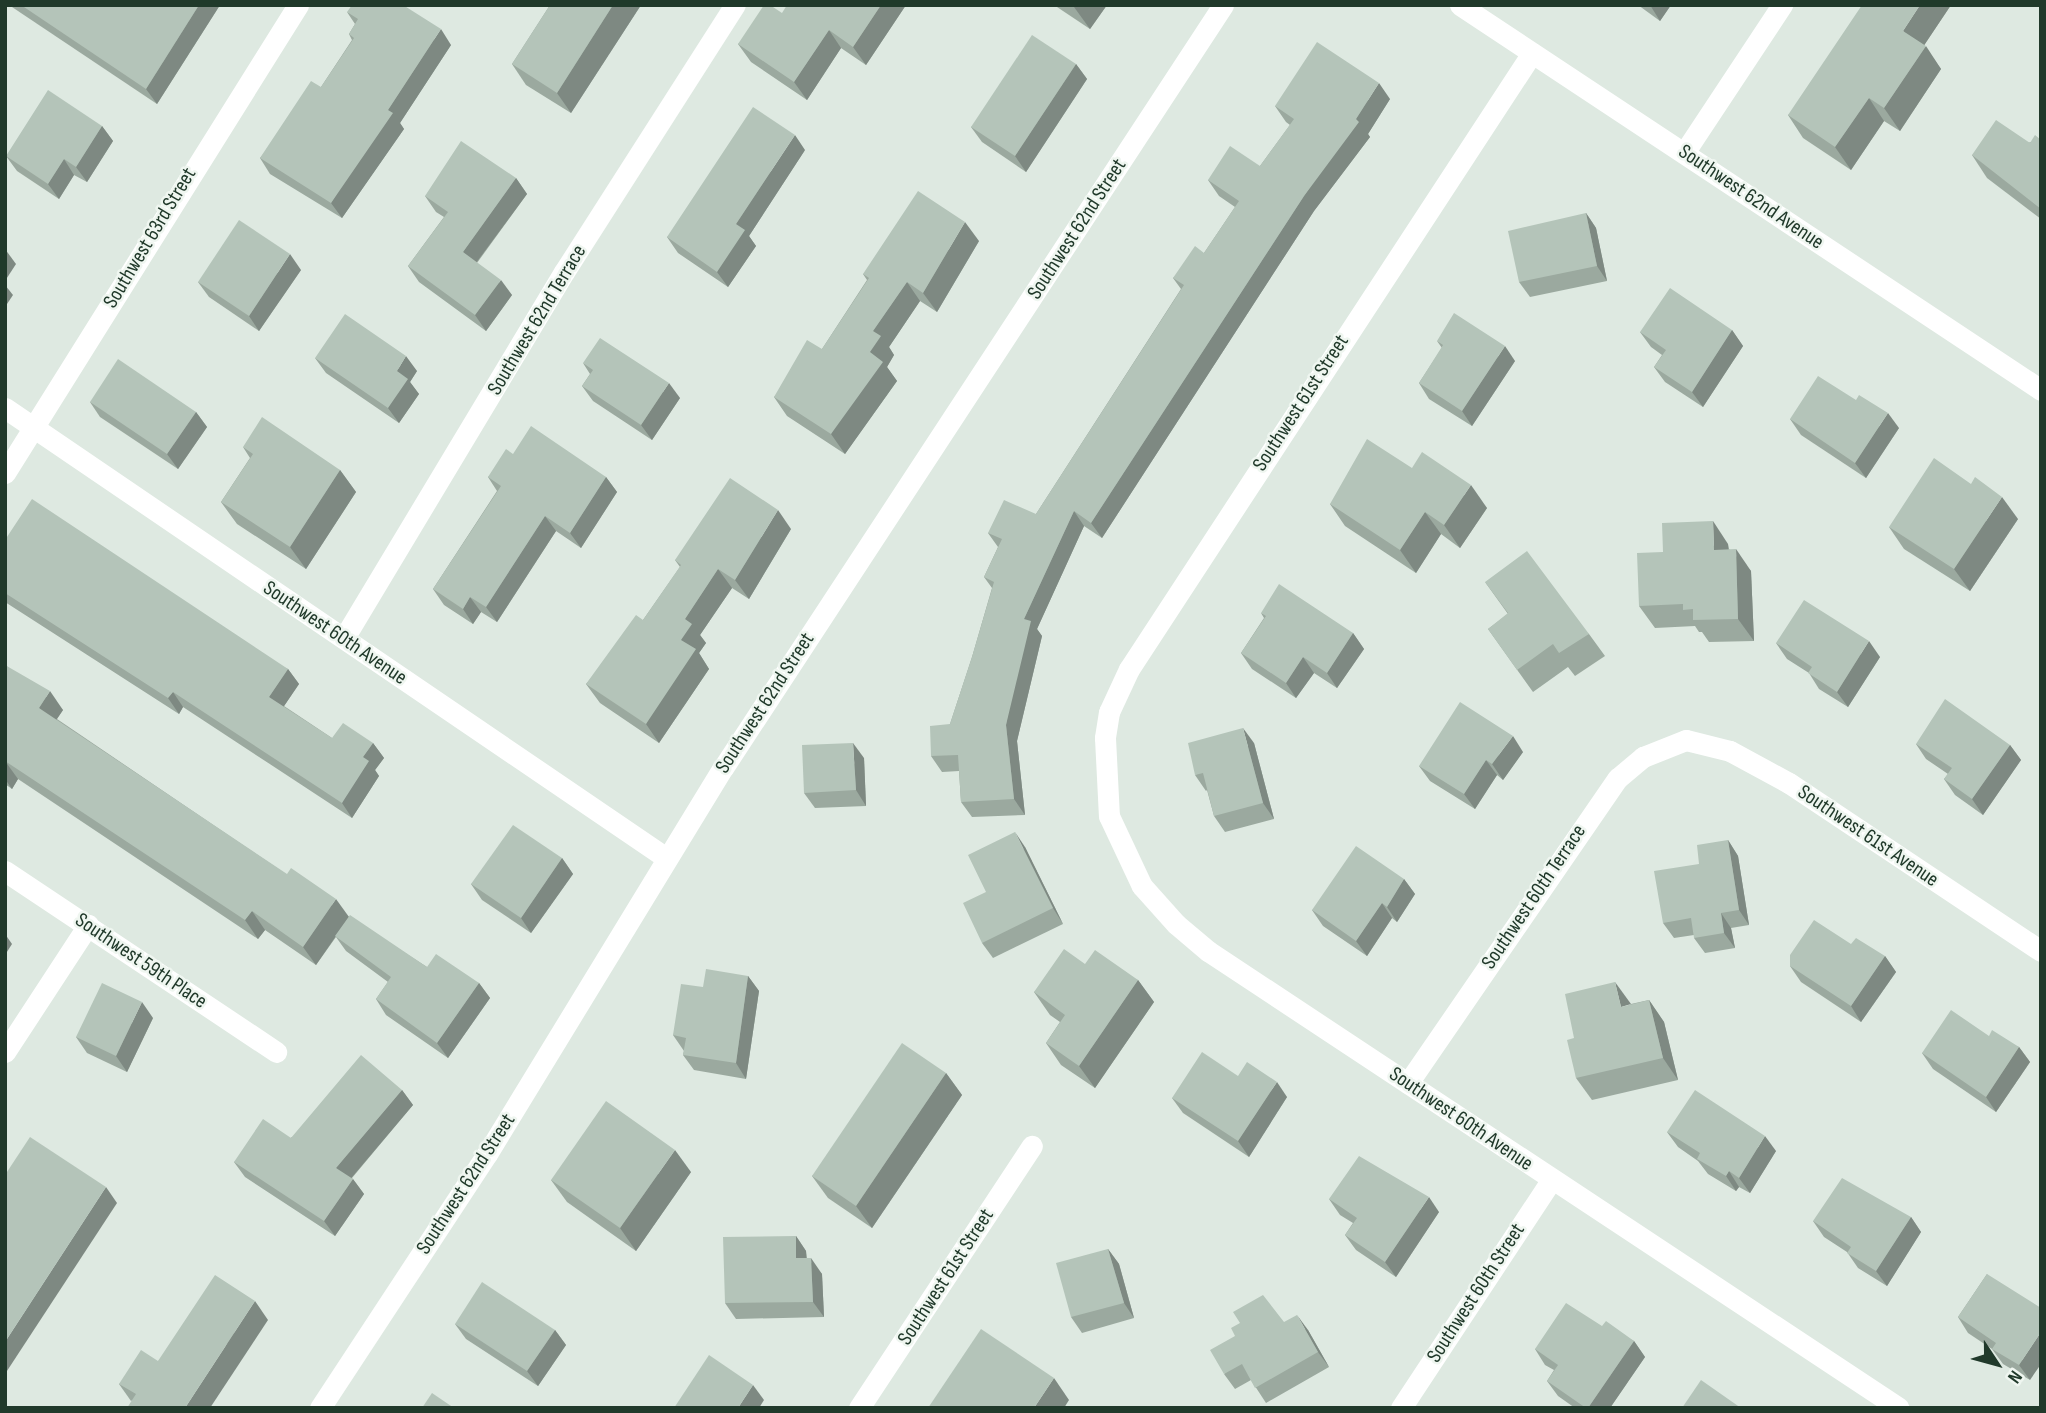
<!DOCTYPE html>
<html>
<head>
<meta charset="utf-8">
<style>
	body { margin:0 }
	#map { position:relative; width:2046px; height:1413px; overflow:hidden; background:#dee9e1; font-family:"Sofia Sans Condensed",sans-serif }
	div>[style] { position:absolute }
	.minor>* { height:21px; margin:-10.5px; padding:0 10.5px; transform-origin:10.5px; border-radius:10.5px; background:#fff }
	.wall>* { inset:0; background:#9ba99f }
	.shaded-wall>* { inset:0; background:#7e8982 }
	.building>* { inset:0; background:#b4c4b9 }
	span { translate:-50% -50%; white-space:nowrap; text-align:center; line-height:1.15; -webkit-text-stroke:5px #eff6f0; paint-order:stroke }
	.street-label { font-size:21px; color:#20392a }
	.frame { position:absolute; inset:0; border:7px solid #20392a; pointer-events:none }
	.north { position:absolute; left:1962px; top:1329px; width:70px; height:70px; -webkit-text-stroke:5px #eff6f0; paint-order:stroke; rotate:126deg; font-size:19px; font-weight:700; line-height:28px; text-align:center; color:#20392a }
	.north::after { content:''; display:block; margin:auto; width:24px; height:32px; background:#20392a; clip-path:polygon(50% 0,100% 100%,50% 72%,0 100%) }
</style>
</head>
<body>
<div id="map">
	<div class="minor">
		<div style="left:1460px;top:5px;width:697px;rotate:33.53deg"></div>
		<div style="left:1532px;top:53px;width:736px;rotate:123.19deg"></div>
		<div style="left:1129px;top:669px;width:47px;rotate:114.9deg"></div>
		<div style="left:1109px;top:712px;width:26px;rotate:99deg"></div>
		<div style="left:1105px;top:738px;width:78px;rotate:87.1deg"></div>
		<div style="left:1109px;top:816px;width:77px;rotate:64.8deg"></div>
		<div style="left:1142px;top:886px;width:51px;rotate:48.2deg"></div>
		<div style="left:1176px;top:924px;width:42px;rotate:40.2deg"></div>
		<div style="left:1208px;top:951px;width:828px;rotate:33.48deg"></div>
		<div style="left:1684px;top:153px;width:178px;rotate:-56.5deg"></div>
		<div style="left:5px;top:408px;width:798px;rotate:34.23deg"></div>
		<div style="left:5px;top:473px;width:552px;rotate:-57.95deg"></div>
		<div style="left:344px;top:638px;width:427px;rotate:-59deg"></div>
		<div style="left:564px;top:272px;width:317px;rotate:-57.4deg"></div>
		<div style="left:5px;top:871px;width:326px;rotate:33.7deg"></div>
		<div style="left:5px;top:1052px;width:152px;rotate:-56.8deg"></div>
		<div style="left:1408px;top:1083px;width:370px;rotate:-55.5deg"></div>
		<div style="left:1618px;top:778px;width:33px;rotate:-40deg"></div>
		<div style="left:1643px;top:757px;width:46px;rotate:-21.6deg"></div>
		<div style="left:1686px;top:740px;width:45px;rotate:14deg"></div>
		<div style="left:1730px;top:751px;width:67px;rotate:28.5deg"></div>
		<div style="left:1789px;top:783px;width:303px;rotate:33.7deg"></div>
		<div style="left:320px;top:1408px;width:304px;rotate:-56.7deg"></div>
		<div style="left:487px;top:1154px;width:452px;rotate:-58.6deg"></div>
		<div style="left:723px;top:768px;width:912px;rotate:-56.76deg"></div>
		<div style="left:859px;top:1408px;width:314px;rotate:-56.6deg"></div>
		<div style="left:1401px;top:1408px;width:274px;rotate:-56.6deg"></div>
	</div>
	<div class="wall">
		<div style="clip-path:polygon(9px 5px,220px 5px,157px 104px)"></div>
		<div style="clip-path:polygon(550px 5px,641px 5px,571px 113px,526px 85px,512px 64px)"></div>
		<div style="clip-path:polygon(906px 5px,866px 65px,841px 48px,807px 100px,751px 62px,738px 44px,782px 13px)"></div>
		<div style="clip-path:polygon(1054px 5px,1107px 5px,1090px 29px)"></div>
		<div style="clip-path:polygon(1638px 5px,1671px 5px,1660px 21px)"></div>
		<div style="clip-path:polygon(1951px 5px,1924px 45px,1941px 69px,1900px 131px,1884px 121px,1851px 170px,1803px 138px,1788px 115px)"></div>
		<div style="clip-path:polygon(347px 12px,451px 45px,400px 123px,404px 129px,342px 218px,270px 174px,260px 158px,321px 87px,352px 40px,349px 34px,355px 24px)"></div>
		<div style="clip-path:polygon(1076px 64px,1087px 79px,1026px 172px,982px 142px,971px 127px)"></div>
		<div style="clip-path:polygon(1390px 99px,1368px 134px,1370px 137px,1314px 211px,1102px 538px,1084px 526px,1037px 629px,1042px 636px,1017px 741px,1025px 815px,972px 817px,961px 802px,959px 771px,942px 772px,931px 756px,950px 724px,972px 657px,992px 588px,984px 577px,998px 547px,988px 533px,1036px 514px,1181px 289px,1173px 278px,1204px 253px,1235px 207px,1219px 196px,1208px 180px,1260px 166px,1290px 125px,1286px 122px,1275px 106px)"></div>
		<div style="clip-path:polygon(102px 126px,113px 141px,87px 182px,74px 175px,59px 199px,17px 171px,6px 156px)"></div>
		<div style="clip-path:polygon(2041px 140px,2041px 219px,1987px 178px,1972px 155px)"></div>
		<div style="clip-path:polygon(805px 150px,749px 236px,756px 246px,728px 287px,678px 253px,667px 237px)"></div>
		<div style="clip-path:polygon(516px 178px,527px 194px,477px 263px,512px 295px,486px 331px,419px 282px,408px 266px,444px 217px,436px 212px,425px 196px)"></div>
		<div style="clip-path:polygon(1586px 213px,1596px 228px,1607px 281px,1530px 297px,1519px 282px)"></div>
		<div style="clip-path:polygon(979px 241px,937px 312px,920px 301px,889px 347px,894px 355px,887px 367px,897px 381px,845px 454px,787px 416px,774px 397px,822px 349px,867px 280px,863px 274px)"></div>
		<div style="clip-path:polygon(301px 270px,259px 331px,209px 297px,198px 282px)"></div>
		<div style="clip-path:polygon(1732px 330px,1743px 346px,1703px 407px,1665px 382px,1654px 367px,1662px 355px,1651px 347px,1640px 332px)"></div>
		<div style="clip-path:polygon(1437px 341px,1515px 361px,1472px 426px,1429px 399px,1419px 383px,1442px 348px)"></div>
		<div style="clip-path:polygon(315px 358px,417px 371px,410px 382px,419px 394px,399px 423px,326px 373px)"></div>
		<div style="clip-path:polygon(583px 363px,680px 398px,652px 440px,593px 401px,582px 386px,590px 374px)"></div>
		<div style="clip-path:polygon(90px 402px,196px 412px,207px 427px,178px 469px,100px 417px)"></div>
		<div style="clip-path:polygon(1790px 419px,1899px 428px,1866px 478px,1801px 435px)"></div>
		<div style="clip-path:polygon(243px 447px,340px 470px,356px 492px,306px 569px,237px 524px,221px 502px,250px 458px)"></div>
		<div style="clip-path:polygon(513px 454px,606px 477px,617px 492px,581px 548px,556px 531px,497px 622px,481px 612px,473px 624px,444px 605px,433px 589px,497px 491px,488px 477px)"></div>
		<div style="clip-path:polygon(1412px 468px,1487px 508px,1460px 548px,1441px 534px,1416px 573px,1345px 526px,1330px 504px)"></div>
		<div style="clip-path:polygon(2018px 519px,1970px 591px,1904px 549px,1889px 527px)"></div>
		<div style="clip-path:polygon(791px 529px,749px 599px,732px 588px,700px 635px,706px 643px,699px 653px,709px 669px,659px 743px,600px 703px,586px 684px,643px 620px,680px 567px,675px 560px)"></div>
		<div style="clip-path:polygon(5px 540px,288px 669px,299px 684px,284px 706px,332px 738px,373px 743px,384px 758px,375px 770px,379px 776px,352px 818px,183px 707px,179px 714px,5px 602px)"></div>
		<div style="clip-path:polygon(1728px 544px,1729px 549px,1751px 571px,1754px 641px,1709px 642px,1702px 632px,1699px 632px,1695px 626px,1655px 628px,1639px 606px,1663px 552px)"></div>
		<div style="clip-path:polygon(1485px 582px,1589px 634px,1605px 656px,1575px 676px,1568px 667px,1533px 692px,1488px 629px,1508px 614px)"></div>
		<div style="clip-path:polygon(1261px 613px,1353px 633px,1364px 649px,1337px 688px,1314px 673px,1296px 698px,1252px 669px,1241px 653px,1264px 618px)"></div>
		<div style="clip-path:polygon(1776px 643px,1880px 657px,1848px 707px,1819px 689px,1809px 673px,1787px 659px)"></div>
		<div style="clip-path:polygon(5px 665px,63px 710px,57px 719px,349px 917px,427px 967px,479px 983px,490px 998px,448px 1058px,386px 1015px,376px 999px,388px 982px,346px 951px,336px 937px,316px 965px,265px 930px,258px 939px,18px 779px,12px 789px,5px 784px)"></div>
		<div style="clip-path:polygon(1254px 743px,1274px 819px,1225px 832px,1214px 816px,1207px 790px,1206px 791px,1195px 775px)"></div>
		<div style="clip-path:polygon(1916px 744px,2010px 745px,2021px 760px,1983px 815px,1955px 795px,1944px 779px,1948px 774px,1926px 759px)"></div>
		<div style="clip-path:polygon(1523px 752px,1503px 780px,1497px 775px,1475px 809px,1430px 781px,1419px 766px)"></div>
		<div style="clip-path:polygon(864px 758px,866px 806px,815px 808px,804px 793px)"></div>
		<div style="clip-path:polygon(1728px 840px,1738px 856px,1749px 925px,1731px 928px,1735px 948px,1705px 953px,1694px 938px,1694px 935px,1674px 938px,1663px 923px,1699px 864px)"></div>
		<div style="clip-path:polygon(1025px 847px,1063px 924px,993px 958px,982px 943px,986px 892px)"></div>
		<div style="clip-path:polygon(562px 858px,573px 874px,531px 933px,482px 900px,471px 884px)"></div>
		<div style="clip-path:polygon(1404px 879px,1415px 894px,1397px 922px,1392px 918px,1367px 956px,1323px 926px,1312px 910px)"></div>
		<div style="clip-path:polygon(1885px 956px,1896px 972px,1861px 1022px,1801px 982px,1790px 966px)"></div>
		<div style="clip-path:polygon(1085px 964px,1138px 980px,1154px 1002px,1095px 1088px,1061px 1065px,1046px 1043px,1060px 1022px,1050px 1015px,1034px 992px)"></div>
		<div style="clip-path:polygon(748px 976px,759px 991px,746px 1079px,694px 1070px,683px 1055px,684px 1051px,673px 1035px,703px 987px)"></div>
		<div style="clip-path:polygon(1649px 1000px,1664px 1022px,1678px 1080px,1592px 1100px,1576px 1078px,1574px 1038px,1631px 1004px)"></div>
		<div style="clip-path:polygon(153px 1018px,127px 1072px,87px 1053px,76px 1037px)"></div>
		<div style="clip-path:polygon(1989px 1036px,2019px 1047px,2030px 1062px,1996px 1112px,1933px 1069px,1922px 1053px)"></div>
		<div style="clip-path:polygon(946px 1073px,962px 1095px,872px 1228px,828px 1198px,812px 1176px)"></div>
		<div style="clip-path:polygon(1238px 1076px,1287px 1097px,1249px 1157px,1183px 1113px,1172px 1098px)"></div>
		<div style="clip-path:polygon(402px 1090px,413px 1105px,352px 1178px,364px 1194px,335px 1236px,245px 1177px,234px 1162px)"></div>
		<div style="clip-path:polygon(1667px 1132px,1776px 1151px,1750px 1193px,1739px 1187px,1736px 1191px,1708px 1174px,1698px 1161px,1678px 1147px)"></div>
		<div style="clip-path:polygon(691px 1172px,636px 1251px,567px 1202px,551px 1180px)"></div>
		<div style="clip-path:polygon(1329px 1199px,1439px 1212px,1396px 1277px,1356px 1250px,1345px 1235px,1353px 1223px,1340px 1215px)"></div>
		<div style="clip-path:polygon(1911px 1217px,1921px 1232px,1887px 1286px,1858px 1268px,1847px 1252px,1824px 1237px,1813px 1221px)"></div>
		<div style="clip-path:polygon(796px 1236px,806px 1251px,807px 1258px,822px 1274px,824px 1317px,736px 1319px,725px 1303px)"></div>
		<div style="clip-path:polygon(1108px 1249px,1119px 1264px,1134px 1318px,1082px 1333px,1071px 1317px)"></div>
		<div style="clip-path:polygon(1987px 1274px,2030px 1380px,2003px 1364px,1992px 1349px,1968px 1333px,1958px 1317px)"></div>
		<div style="clip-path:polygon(268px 1320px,131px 1401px,119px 1384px,158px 1361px)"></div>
		<div style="clip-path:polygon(1284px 1322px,1308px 1330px,1329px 1367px,1266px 1403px,1251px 1380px,1235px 1389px,1224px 1374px)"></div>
		<div style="clip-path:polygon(455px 1324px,555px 1330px,566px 1345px,538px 1386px,466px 1339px)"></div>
		<div style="clip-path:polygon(1602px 1326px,1634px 1341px,1645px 1357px,1610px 1408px,1575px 1408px,1558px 1396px,1547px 1381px,1554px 1370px,1545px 1365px,1535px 1349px)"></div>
	</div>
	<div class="shaded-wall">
		<div style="clip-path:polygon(199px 5px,220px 5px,157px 104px,146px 89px)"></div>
		<div style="clip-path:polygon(613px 5px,641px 5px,571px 113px,557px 93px)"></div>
		<div style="clip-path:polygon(881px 5px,906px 5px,866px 65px,853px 47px)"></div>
		<div style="clip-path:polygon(1075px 5px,1107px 5px,1090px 29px,1074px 7px)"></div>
		<div style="clip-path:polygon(1650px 5px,1671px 5px,1660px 21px)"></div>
		<div style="clip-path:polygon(1920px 5px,1951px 5px,1919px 53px,1903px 31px)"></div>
		<div style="clip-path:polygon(441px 29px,451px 45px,400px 123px,404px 129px,342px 218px,331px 203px,388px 110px)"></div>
		<div style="clip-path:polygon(829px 30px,841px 48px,807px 100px,794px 82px)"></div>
		<div style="clip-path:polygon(1926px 46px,1941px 69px,1900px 131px,1884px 108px)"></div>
		<div style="clip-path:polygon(1076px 64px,1087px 79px,1026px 172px,1015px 156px)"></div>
		<div style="clip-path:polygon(1379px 83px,1390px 99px,1368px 134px,1370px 137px,1314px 211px,1102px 538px,1091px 523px,1304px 196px,1356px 119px)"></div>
		<div style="clip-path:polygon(1869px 98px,1884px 121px,1851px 170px,1835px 147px)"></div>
		<div style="clip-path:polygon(102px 126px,113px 141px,87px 182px,76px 167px)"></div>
		<div style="clip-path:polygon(795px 135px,805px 150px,749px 236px,756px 246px,728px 287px,717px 272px,736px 224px)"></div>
		<div style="clip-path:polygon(64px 159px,74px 175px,59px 199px,48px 184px)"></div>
		<div style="clip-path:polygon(516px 178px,527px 194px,473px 267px,463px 252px)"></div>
		<div style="clip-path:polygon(1586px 213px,1596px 228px,1607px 281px,1597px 266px)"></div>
		<div style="clip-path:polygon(965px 222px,979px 241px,937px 312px,923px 293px)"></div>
		<div style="clip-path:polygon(5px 249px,16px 264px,5px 281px)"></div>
		<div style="clip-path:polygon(290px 254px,301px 270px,259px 331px,249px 316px)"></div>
		<div style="clip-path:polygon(501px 280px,512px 295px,486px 331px,475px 315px)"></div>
		<div style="clip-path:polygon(907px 282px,920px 301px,889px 347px,894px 355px,887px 367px,897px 381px,845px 454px,831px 434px,873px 331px)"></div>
		<div style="clip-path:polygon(5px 285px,13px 295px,5px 307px)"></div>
		<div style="clip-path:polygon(1732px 330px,1743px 346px,1703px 407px,1692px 392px)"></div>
		<div style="clip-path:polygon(1505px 346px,1515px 361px,1472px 426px,1462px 411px)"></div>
		<div style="clip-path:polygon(406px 356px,417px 371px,410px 382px,419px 394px,399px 423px,388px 408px,397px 371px)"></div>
		<div style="clip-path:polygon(669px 383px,680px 398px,652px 440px,641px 425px)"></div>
		<div style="clip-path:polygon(196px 412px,207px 427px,178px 469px,167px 454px)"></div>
		<div style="clip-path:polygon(1888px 413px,1899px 428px,1866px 478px,1855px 463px)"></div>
		<div style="clip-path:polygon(340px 470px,356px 492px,306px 569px,290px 547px)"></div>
		<div style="clip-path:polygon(606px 477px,617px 492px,581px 548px,570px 533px)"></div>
		<div style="clip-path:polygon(1471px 485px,1487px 508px,1460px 548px,1444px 525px)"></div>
		<div style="clip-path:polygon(2002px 497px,2018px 519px,1970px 591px,1954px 569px)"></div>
		<div style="clip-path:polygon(778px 510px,791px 529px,749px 599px,735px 580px)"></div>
		<div style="clip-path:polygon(1074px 511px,1084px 526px,1037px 629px,1042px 636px,1017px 741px,1025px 815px,1014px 799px,1006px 725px,1024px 619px)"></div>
		<div style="clip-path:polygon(1425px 512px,1441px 534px,1416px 573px,1400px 550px)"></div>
		<div style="clip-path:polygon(545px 516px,556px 531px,497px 622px,486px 607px)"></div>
		<div style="clip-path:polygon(1713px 521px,1728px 544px,1730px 572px,1714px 550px)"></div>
		<div style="clip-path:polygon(1736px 549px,1751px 571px,1754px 641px,1738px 619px)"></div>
		<div style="clip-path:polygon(718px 569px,732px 588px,700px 635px,706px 643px,699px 653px,709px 669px,659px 743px,646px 724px,681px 640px,685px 619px)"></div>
		<div style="clip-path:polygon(470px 597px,481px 612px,473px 624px,463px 609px)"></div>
		<div style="clip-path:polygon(1353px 633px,1364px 649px,1337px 688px,1327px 673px)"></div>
		<div style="clip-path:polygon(1869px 641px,1880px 657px,1848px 707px,1837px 692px)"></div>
		<div style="clip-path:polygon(1303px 657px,1314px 673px,1296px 698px,1286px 683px)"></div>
		<div style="clip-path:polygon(288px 669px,299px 684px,280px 712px,269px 697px)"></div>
		<div style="clip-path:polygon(50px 691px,63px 710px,52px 726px,39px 708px)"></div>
		<div style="clip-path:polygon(173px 692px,183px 707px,179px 714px,168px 698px)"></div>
		<div style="clip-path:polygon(1243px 728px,1254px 743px,1274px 819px,1263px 803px)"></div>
		<div style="clip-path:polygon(1513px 736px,1523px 752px,1503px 780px,1492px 764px)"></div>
		<div style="clip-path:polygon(373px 743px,384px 758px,375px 770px,379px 776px,352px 818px,342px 803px,363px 757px)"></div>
		<div style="clip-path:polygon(853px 743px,864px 758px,866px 806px,856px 790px)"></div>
		<div style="clip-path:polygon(2010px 745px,2021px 760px,1983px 815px,1972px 799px)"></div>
		<div style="clip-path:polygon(1486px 760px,1497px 775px,1475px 809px,1464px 794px)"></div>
		<div style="clip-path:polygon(5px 761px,18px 779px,12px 789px,5px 779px)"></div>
		<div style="clip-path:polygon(1015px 832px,1025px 847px,1063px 924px,1053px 908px)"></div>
		<div style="clip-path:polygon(1728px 840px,1738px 856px,1749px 925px,1739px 910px)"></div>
		<div style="clip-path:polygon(562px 858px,573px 874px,531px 933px,521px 918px)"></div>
		<div style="clip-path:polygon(1404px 879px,1415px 894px,1397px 922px,1387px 907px)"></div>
		<div style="clip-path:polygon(336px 899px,349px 917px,316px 965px,303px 947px)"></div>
		<div style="clip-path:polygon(1382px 903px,1392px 918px,1367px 956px,1356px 941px)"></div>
		<div style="clip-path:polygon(252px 911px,265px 930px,258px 939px,245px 920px)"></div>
		<div style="clip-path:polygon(1721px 913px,1731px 928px,1735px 948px,1724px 933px)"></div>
		<div style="clip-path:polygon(5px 934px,12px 944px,5px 955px)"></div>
		<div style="clip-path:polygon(1885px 956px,1896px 972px,1861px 1022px,1851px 1006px)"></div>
		<div style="clip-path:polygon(748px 976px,759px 991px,746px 1079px,736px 1063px)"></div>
		<div style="clip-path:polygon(1138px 980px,1154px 1002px,1095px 1088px,1079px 1066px)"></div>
		<div style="clip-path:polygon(1615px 982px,1631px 1004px,1621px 1007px)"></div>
		<div style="clip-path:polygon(479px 983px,490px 998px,448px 1058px,437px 1043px)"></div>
		<div style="clip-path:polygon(1649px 1000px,1664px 1022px,1678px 1080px,1663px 1058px)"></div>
		<div style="clip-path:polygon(142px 1002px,153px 1018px,127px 1072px,116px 1056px)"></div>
		<div style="clip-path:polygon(2019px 1047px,2030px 1062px,1996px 1112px,1986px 1097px)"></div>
		<div style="clip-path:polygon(946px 1073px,962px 1095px,872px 1228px,856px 1206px)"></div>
		<div style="clip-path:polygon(1277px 1082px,1287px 1097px,1249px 1157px,1238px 1141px)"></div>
		<div style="clip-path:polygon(402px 1090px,413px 1105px,347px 1183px,336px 1168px)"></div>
		<div style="clip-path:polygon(1765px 1136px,1776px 1151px,1750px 1193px,1739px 1178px)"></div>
		<div style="clip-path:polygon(675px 1150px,691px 1172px,636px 1251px,620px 1228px)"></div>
		<div style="clip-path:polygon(1729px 1171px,1739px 1187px,1736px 1191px,1726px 1176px)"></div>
		<div style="clip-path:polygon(353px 1179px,364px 1194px,335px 1236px,324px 1221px)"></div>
		<div style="clip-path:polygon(106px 1187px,117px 1203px,5px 1374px,5px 1342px)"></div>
		<div style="clip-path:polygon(1429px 1197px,1439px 1212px,1396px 1277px,1385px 1262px)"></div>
		<div style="clip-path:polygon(1911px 1217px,1921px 1232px,1887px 1286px,1876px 1271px)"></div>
		<div style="clip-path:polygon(796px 1236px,806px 1251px,807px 1274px,796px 1258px)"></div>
		<div style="clip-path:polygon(1108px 1249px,1119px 1264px,1134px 1318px,1124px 1303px)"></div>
		<div style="clip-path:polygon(811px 1258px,822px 1274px,824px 1317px,813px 1302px)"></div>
		<div style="clip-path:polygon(255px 1301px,268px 1320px,210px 1408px,185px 1408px)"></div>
		<div style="clip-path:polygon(1297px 1315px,1308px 1330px,1329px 1367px,1318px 1352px)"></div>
		<div style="clip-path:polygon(555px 1330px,566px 1345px,538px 1386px,527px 1371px)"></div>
		<div style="clip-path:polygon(2041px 1332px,2041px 1364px,2030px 1380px,2019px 1365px)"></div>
		<div style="clip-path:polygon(1634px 1341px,1645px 1357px,1610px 1408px,1588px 1408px)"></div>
		<div style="clip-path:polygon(1054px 1378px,1069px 1400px,1064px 1408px,1034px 1408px)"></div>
		<div style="clip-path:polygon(753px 1385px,764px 1400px,759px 1408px,738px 1408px)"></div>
	</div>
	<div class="building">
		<div style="clip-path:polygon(21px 5px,199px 5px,146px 89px)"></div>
		<div style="clip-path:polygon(352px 5px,403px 5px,441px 29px,388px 110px,393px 113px,331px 203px,260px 158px,311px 81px,321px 87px,354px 38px,349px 34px,358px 19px,347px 12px)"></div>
		<div style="clip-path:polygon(550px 5px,613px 5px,557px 93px,512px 64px)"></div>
		<div style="clip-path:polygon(764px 5px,770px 5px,782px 13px,787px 5px,881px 5px,853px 47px,829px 30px,794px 82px,738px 44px)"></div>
		<div style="clip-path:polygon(1862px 5px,1920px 5px,1903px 31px,1926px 46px,1884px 108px,1869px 98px,1835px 147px,1788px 115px)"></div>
		<div style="clip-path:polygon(1032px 35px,1076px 64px,1015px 156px,971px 127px)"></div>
		<div style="clip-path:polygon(1317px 42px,1379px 83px,1356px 119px,1359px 122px,1304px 196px,1091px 523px,1074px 511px,1024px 619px,1031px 621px,1006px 725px,1014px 799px,961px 802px,958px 755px,931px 756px,930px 726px,950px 724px,972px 657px,994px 582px,984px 577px,1002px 539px,988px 533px,1004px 500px,1036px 514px,1184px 285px,1173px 278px,1195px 246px,1204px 253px,1239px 201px,1208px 180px,1230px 146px,1260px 166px,1294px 119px,1275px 106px)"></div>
		<div style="clip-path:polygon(48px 90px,102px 126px,76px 167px,64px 159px,48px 184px,6px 156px)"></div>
		<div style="clip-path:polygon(753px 107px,795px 135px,736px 224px,745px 230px,717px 272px,667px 237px)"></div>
		<div style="clip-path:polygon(1996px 120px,2030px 143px,2035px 135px,2041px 140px,2041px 209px,1972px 155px)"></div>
		<div style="clip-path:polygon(461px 141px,516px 178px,463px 252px,501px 280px,475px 315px,408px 266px,448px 212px,425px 196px)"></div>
		<div style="clip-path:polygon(918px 191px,965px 222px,923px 293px,907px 282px,873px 331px,881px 336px,870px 352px,883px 362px,831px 434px,774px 397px,807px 340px,822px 349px,869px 278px,863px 274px)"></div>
		<div style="clip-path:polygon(1586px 213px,1597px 266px,1519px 282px,1508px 231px)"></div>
		<div style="clip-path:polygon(239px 220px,290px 254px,249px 316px,198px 282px)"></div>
		<div style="clip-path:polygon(1670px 288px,1732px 330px,1692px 392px,1654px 367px,1666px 350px,1640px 332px)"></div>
		<div style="clip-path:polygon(1454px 313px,1505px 346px,1462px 411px,1419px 383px,1443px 345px,1437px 341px)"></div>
		<div style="clip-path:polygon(345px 314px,406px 356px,397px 371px,408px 379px,388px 408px,315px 358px)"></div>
		<div style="clip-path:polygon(600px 338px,669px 383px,641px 425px,582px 386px,593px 370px,583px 363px)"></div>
		<div style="clip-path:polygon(118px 359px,196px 412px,167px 454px,90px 402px)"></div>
		<div style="clip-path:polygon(1818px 376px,1856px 400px,1859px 395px,1888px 413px,1855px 463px,1790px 419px)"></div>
		<div style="clip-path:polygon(262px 417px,340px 470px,290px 547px,221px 502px,253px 454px,243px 447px)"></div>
		<div style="clip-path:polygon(531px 426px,606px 477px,570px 533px,545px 516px,486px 607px,470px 597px,463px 609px,433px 589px,501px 486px,488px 477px,506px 449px,513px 454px)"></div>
		<div style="clip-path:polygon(1367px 439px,1412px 468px,1422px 452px,1471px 485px,1444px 525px,1425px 512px,1400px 550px,1330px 504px)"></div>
		<div style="clip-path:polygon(1934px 458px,1971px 484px,1975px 477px,2002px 497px,1954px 569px,1889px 527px)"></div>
		<div style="clip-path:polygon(730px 478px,778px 510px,735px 580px,718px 569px,685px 619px,692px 624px,681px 640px,696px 649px,646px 724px,586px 684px,636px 615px,643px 620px,681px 565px,675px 560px)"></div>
		<div style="clip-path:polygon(32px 499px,288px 669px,269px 697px,332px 738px,343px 723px,373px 743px,363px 757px,369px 761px,342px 803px,173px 692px,168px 698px,5px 593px,5px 540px)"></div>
		<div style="clip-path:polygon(1713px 521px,1714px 550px,1736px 549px,1738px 619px,1693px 620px,1693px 609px,1683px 610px,1683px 604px,1639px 606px,1637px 553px,1663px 552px,1662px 523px)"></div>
		<div style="clip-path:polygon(1527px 551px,1589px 634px,1559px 653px,1553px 644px,1517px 670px,1488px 629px,1508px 613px,1485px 582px)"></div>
		<div style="clip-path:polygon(1279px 584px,1353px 633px,1327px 673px,1303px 657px,1286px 683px,1241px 653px,1266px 616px,1261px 613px)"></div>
		<div style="clip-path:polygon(1804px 600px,1869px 641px,1837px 692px,1808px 673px,1812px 667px,1776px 643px)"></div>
		<div style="clip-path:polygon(5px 665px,50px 691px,39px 708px,287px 874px,291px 868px,336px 899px,303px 947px,252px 911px,245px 920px,5px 761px)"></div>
		<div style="clip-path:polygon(1945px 699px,2010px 745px,1972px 799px,1944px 779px,1952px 768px,1916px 744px)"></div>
		<div style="clip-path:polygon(1460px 702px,1513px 736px,1492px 764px,1486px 760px,1464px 794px,1419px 766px)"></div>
		<div style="clip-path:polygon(1243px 728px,1263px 803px,1214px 816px,1203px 773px,1195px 775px,1188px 743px)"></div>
		<div style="clip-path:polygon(853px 743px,856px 790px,804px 793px,802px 745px)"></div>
		<div style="clip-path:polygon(513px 825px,562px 858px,521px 918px,471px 884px)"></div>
		<div style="clip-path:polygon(1015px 832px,1053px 908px,982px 943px,963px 903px,986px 892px,968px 855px)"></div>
		<div style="clip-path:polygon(1728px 840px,1739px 910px,1721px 913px,1724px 933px,1694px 938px,1691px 918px,1663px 923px,1654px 871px,1699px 864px,1697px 845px)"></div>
		<div style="clip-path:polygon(1356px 846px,1404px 879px,1387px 907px,1382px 903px,1356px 941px,1312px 910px)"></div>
		<div style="clip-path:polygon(350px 915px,427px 967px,436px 954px,479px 983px,437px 1043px,376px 999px,391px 977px,335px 936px)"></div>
		<div style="clip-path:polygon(1814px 920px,1851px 944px,1856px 938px,1885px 956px,1851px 1006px,1790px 966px,1790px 955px)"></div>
		<div style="clip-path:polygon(1064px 949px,1085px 964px,1095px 950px,1138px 980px,1079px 1066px,1046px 1043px,1065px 1015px,1034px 992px)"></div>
		<div style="clip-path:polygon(706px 969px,748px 976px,736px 1063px,683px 1055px,686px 1038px,673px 1035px,681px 984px,703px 987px)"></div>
		<div style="clip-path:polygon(1615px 982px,1621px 1007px,1649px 1000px,1663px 1058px,1576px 1078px,1567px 1040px,1574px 1038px,1565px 994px)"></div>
		<div style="clip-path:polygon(102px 983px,142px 1002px,116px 1056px,76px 1037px)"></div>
		<div style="clip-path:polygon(1951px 1010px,1989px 1036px,1992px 1030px,2019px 1047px,1986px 1097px,1922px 1053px)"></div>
		<div style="clip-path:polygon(902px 1043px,946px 1073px,856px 1206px,812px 1176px)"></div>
		<div style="clip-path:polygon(1202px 1052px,1238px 1076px,1247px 1062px,1277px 1082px,1238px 1141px,1172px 1098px)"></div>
		<div style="clip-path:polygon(361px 1055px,402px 1090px,336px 1168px,353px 1179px,324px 1221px,234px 1162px,263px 1119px,291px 1138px)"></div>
		<div style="clip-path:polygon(1695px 1090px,1765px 1136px,1739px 1178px,1729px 1171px,1726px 1176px,1697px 1159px,1700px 1153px,1667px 1132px)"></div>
		<div style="clip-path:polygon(606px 1101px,675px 1150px,620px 1228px,551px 1180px)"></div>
		<div style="clip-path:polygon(30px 1137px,106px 1187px,5px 1342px,5px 1175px)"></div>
		<div style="clip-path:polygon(1359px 1156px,1429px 1197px,1385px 1262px,1345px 1235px,1357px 1218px,1329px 1199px)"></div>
		<div style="clip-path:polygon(1842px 1178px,1911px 1217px,1876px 1271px,1847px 1253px,1851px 1247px,1813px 1221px)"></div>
		<div style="clip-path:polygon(796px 1236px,796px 1258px,811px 1258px,813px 1302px,725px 1303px,723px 1237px)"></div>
		<div style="clip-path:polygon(1108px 1249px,1124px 1303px,1071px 1317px,1056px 1263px)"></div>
		<div style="clip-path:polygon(1987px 1274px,2041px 1308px,2041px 1332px,2019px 1365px,1992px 1349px,1996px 1343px,1958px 1317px)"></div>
		<div style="clip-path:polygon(215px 1275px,255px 1301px,185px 1408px,127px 1408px,136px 1394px,119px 1384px,141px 1350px,158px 1361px)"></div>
		<div style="clip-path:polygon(482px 1282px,555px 1330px,527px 1371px,455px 1324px)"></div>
		<div style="clip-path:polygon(1263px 1295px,1284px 1322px,1297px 1315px,1318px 1352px,1255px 1388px,1242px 1364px,1224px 1374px,1210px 1350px,1235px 1336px,1231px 1328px,1240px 1323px,1233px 1312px)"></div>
		<div style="clip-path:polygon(1566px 1303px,1602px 1326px,1606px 1321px,1634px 1341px,1588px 1408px,1586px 1408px,1547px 1381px,1558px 1365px,1535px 1349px)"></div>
		<div style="clip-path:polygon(981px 1329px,1054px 1378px,1034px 1408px,928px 1408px)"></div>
		<div style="clip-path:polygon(709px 1355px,753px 1385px,738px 1408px,674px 1408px)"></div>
		<div style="clip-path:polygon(1701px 1380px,1741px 1408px,1682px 1408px)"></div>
		<div style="clip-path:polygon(432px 1393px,454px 1408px,422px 1408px)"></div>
	</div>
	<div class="street-label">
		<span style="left:1751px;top:197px;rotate:34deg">Southwest 62nd Avenue</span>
		<span style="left:1077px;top:229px;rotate:-57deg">Southwest 62nd Street</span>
		<span style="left:150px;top:238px;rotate:-59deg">Southwest 63rd Street</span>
		<span style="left:537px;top:320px;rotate:-59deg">Southwest 62nd Terrace</span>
		<span style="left:1301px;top:403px;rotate:-57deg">Southwest 61st Street</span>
		<span style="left:335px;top:633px;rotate:34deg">Southwest 60th Avenue</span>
		<span style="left:765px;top:703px;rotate:-57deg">Southwest 62nd Street</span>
		<span style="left:1868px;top:836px;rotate:34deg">Southwest 61st Avenue</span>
		<span style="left:1534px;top:897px;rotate:-56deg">Southwest 60th Terrace</span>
		<span style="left:141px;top:961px;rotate:34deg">Southwest 59th Place</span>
		<span style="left:1461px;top:1119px;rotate:34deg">Southwest 60th Avenue</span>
		<span style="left:466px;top:1184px;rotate:-57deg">Southwest 62nd Street</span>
		<span style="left:946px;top:1277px;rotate:-57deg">Southwest 61st Street</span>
		<span style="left:1476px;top:1293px;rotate:-57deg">Southwest 60th Street</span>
	</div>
	<div class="frame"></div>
	<div class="north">N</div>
</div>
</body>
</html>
